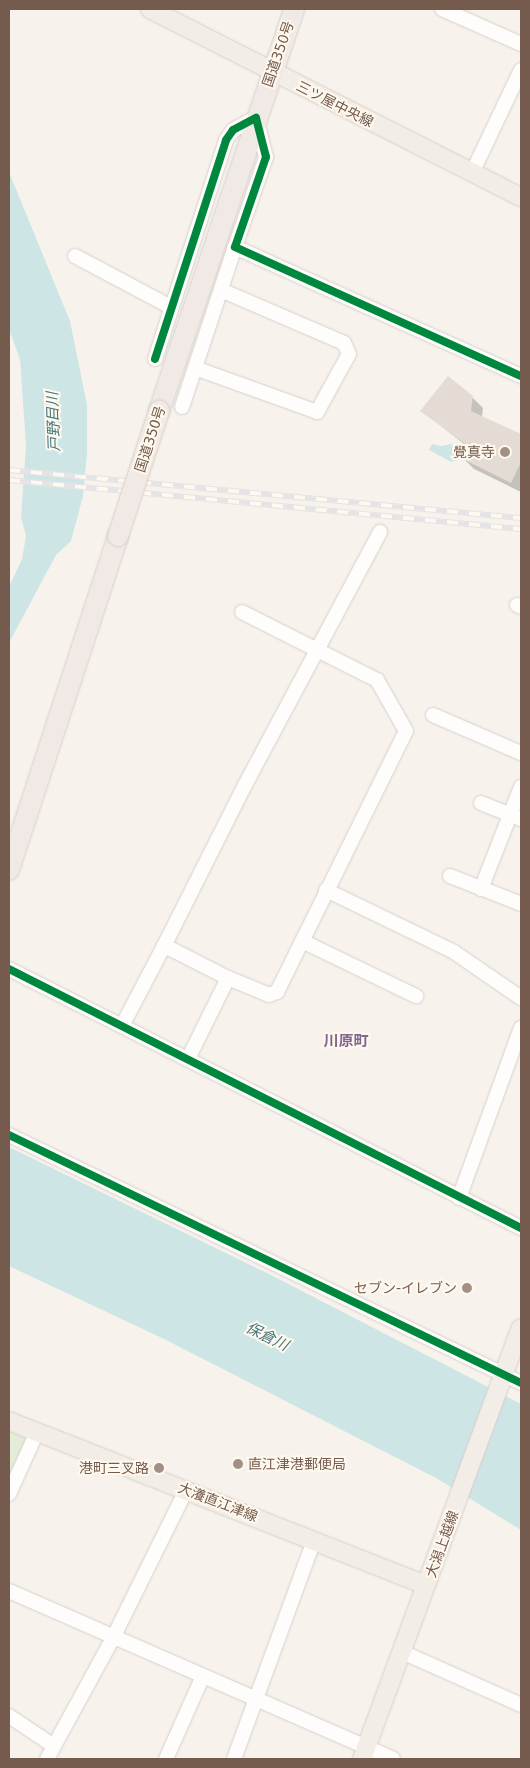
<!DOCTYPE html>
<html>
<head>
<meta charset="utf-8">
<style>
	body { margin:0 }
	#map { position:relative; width:530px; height:1768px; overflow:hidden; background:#f7f3ec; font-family:"DejaVu Sans","Noto Sans JP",sans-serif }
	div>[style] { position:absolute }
	.green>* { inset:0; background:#e4edd8 }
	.water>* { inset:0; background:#cee5e6 }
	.shadow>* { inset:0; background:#0003 }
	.building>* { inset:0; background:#e3dbd4 }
	.roads { filter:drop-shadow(0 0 1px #d6d0cb) drop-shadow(0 0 1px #d6d0cb) }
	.minor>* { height:14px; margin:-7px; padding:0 7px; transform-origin:7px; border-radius:7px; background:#fefdfc }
	.major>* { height:18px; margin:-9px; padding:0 9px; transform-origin:9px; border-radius:9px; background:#f2ede6 }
	.highway>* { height:20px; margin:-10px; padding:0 10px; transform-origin:10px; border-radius:10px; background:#f1e9e5 }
	.rail>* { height:5.5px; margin-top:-2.75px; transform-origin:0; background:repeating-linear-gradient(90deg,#fef8ee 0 11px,#e5e3e5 0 22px); box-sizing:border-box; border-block:1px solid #e5e3e5 }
	.bridges { filter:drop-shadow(0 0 1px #d5cdc7) drop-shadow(0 0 1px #d5cdc7) }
	.highway-bridge>* { height:20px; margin:-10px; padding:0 10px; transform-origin:10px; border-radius:10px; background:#f1e9e5 }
	.cycleway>* { height:8px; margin:-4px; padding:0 4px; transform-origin:4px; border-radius:4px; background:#00873e }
	.dots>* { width:14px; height:14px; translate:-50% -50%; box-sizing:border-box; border:2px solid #fef8ee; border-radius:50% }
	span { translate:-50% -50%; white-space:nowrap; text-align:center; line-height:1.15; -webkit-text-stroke:4px #fef8ee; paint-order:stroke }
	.street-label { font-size:14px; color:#745b4d }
	.poi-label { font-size:14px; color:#745b4d }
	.right { translate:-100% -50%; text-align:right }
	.left { translate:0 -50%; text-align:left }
	.water-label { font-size:15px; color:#45777f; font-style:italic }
	.neighbourhood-label { font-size:15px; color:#816690; font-weight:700 }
	.frame { position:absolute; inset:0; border:10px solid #745b4d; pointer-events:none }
</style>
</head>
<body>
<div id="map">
	<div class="green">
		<div style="clip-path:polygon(9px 1431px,27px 1438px,9px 1480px)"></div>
	</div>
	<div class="water">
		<div style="clip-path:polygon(9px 172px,70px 321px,87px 405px,87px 453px,83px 496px,71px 541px,56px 555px,9px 643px,9px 587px,22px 559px,26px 536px,21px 517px,26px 446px,20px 359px,9px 329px)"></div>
		<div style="clip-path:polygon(432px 444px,441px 446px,452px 444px,460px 451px,457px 460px,451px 462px,429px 450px)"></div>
		<div style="clip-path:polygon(9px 1147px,271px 1275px,521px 1404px,521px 1530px,436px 1478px,164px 1339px,9px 1266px)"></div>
	</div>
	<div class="shadow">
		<div style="clip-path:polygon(472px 397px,483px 408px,482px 417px,521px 436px,521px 492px,474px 469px,463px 458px,469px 448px,422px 411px)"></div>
	</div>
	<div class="building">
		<div style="clip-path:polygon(448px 376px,473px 396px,471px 411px,521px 434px,521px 462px,511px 483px,461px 458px,468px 446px,420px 411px)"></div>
	</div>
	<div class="roads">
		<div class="minor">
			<div style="left:442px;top:9px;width:86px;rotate:23.9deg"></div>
			<div style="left:472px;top:173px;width:114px;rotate:-64.6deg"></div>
			<div style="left:75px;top:256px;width:109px;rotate:28deg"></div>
			<div style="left:155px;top:359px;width:230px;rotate:-72deg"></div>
			<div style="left:226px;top:140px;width:12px;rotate:-55deg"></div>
			<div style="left:233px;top:130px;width:26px;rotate:-28deg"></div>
			<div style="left:256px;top:118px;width:40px;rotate:75.6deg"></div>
			<div style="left:266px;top:157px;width:95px;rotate:109deg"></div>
			<div style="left:235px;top:247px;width:314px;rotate:24.3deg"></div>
			<div style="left:195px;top:368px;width:130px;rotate:19.8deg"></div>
			<div style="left:317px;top:412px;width:66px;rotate:-61.1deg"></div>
			<div style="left:349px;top:354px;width:12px;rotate:-114deg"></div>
			<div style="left:344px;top:343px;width:134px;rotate:-156.7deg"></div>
			<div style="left:182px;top:407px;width:169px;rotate:-71.7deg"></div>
			<div style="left:517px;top:605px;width:4px;rotate:27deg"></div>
			<div style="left:433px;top:715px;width:96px;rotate:23.4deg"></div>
			<div style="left:481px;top:803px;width:43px;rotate:21.8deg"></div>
			<div style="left:450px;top:876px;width:76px;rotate:21.5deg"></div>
			<div style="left:481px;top:889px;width:110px;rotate:-68.6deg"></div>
			<div style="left:326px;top:890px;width:142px;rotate:25.8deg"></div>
			<div style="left:454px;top:952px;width:81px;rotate:34.5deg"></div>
			<div style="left:302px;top:941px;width:127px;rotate:25.8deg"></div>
			<div style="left:164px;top:946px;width:180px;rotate:-63.3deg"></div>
			<div style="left:245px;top:785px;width:287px;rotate:-61.9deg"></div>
			<div style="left:9px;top:969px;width:574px;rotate:26.83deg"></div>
			<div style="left:228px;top:978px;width:44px;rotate:22.5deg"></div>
			<div style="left:269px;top:995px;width:9px;rotate:-21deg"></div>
			<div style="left:277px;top:992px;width:291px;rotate:-63.7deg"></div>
			<div style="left:406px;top:731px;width:59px;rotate:-119.6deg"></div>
			<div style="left:377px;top:680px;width:151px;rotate:-153.3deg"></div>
			<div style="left:122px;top:1026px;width:90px;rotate:-62.3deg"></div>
			<div style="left:164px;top:946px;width:10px;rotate:24deg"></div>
			<div style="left:173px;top:950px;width:62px;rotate:27deg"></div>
			<div style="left:228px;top:978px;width:90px;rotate:116.3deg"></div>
			<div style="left:9px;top:1135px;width:569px;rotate:25.84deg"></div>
			<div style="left:459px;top:1198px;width:181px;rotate:-70deg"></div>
			<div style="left:9px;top:1494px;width:68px;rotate:-65.7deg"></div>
			<div style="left:9px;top:1591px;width:419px;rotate:23.6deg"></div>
			<div style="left:402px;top:1652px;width:130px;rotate:24deg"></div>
			<div style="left:9px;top:1716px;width:54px;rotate:33.7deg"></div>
			<div style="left:47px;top:1759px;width:138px;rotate:-61.4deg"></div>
			<div style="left:113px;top:1638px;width:165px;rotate:-63.7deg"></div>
			<div style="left:166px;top:1759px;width:89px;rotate:-66deg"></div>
			<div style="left:234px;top:1759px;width:233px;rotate:-69.9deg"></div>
		</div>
		<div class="major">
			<div style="left:150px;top:9px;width:416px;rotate:26.9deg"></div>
			<div style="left:9px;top:1421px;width:448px;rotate:21.5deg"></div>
			<div style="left:362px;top:1759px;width:459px;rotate:-69.8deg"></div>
		</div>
		<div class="highway">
			<div style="left:159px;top:411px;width:424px;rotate:-71.4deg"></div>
			<div style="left:9px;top:870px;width:351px;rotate:-71.9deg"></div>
		</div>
	</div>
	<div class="rail">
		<div style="left:9px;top:470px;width:514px;rotate:5.36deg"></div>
		<div style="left:9px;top:480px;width:514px;rotate:5.47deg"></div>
	</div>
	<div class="bridges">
		<div class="highway-bridge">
			<div style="left:118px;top:536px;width:132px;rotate:-71.8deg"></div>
		</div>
	</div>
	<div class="cycleway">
		<div style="left:155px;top:359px;width:230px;rotate:-72deg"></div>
		<div style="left:226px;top:140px;width:12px;rotate:-55deg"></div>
		<div style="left:233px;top:130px;width:26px;rotate:-28deg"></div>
		<div style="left:256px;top:118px;width:40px;rotate:75.6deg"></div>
		<div style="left:266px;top:157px;width:95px;rotate:109deg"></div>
		<div style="left:235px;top:247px;width:314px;rotate:24.3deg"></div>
		<div style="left:9px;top:969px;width:574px;rotate:26.83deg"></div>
		<div style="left:9px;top:1135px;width:569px;rotate:25.84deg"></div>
	</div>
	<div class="dots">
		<div style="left:505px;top:452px;background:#a29085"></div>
		<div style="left:467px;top:1288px;background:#a29085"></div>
		<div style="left:238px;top:1464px;background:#a29085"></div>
		<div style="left:159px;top:1468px;background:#a29085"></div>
	</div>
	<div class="street-label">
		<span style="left:278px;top:54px;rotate:-71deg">国道350号</span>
		<span style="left:335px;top:104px;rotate:27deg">三ツ屋中央線</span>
		<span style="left:150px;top:439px;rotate:-72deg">国道350号</span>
		<span style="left:218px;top:1502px;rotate:21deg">大瀁直江津線</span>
		<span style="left:442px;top:1544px;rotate:-70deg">大潟上越線</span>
	</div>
	<div class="poi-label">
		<span class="right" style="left:495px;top:452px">覺真寺</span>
		<span class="right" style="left:457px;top:1288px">セブン-イレブン</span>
		<span class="left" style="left:248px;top:1464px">直江津港郵便局</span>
		<span class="right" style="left:149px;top:1468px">港町三叉路</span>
	</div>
	<div class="water-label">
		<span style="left:54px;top:422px;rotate:-92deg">戸野目川</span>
		<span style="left:267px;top:1337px;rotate:26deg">保倉川</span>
	</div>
	<div class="neighbourhood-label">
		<span style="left:346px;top:1042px">川原町</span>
	</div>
	<div class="frame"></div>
</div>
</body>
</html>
